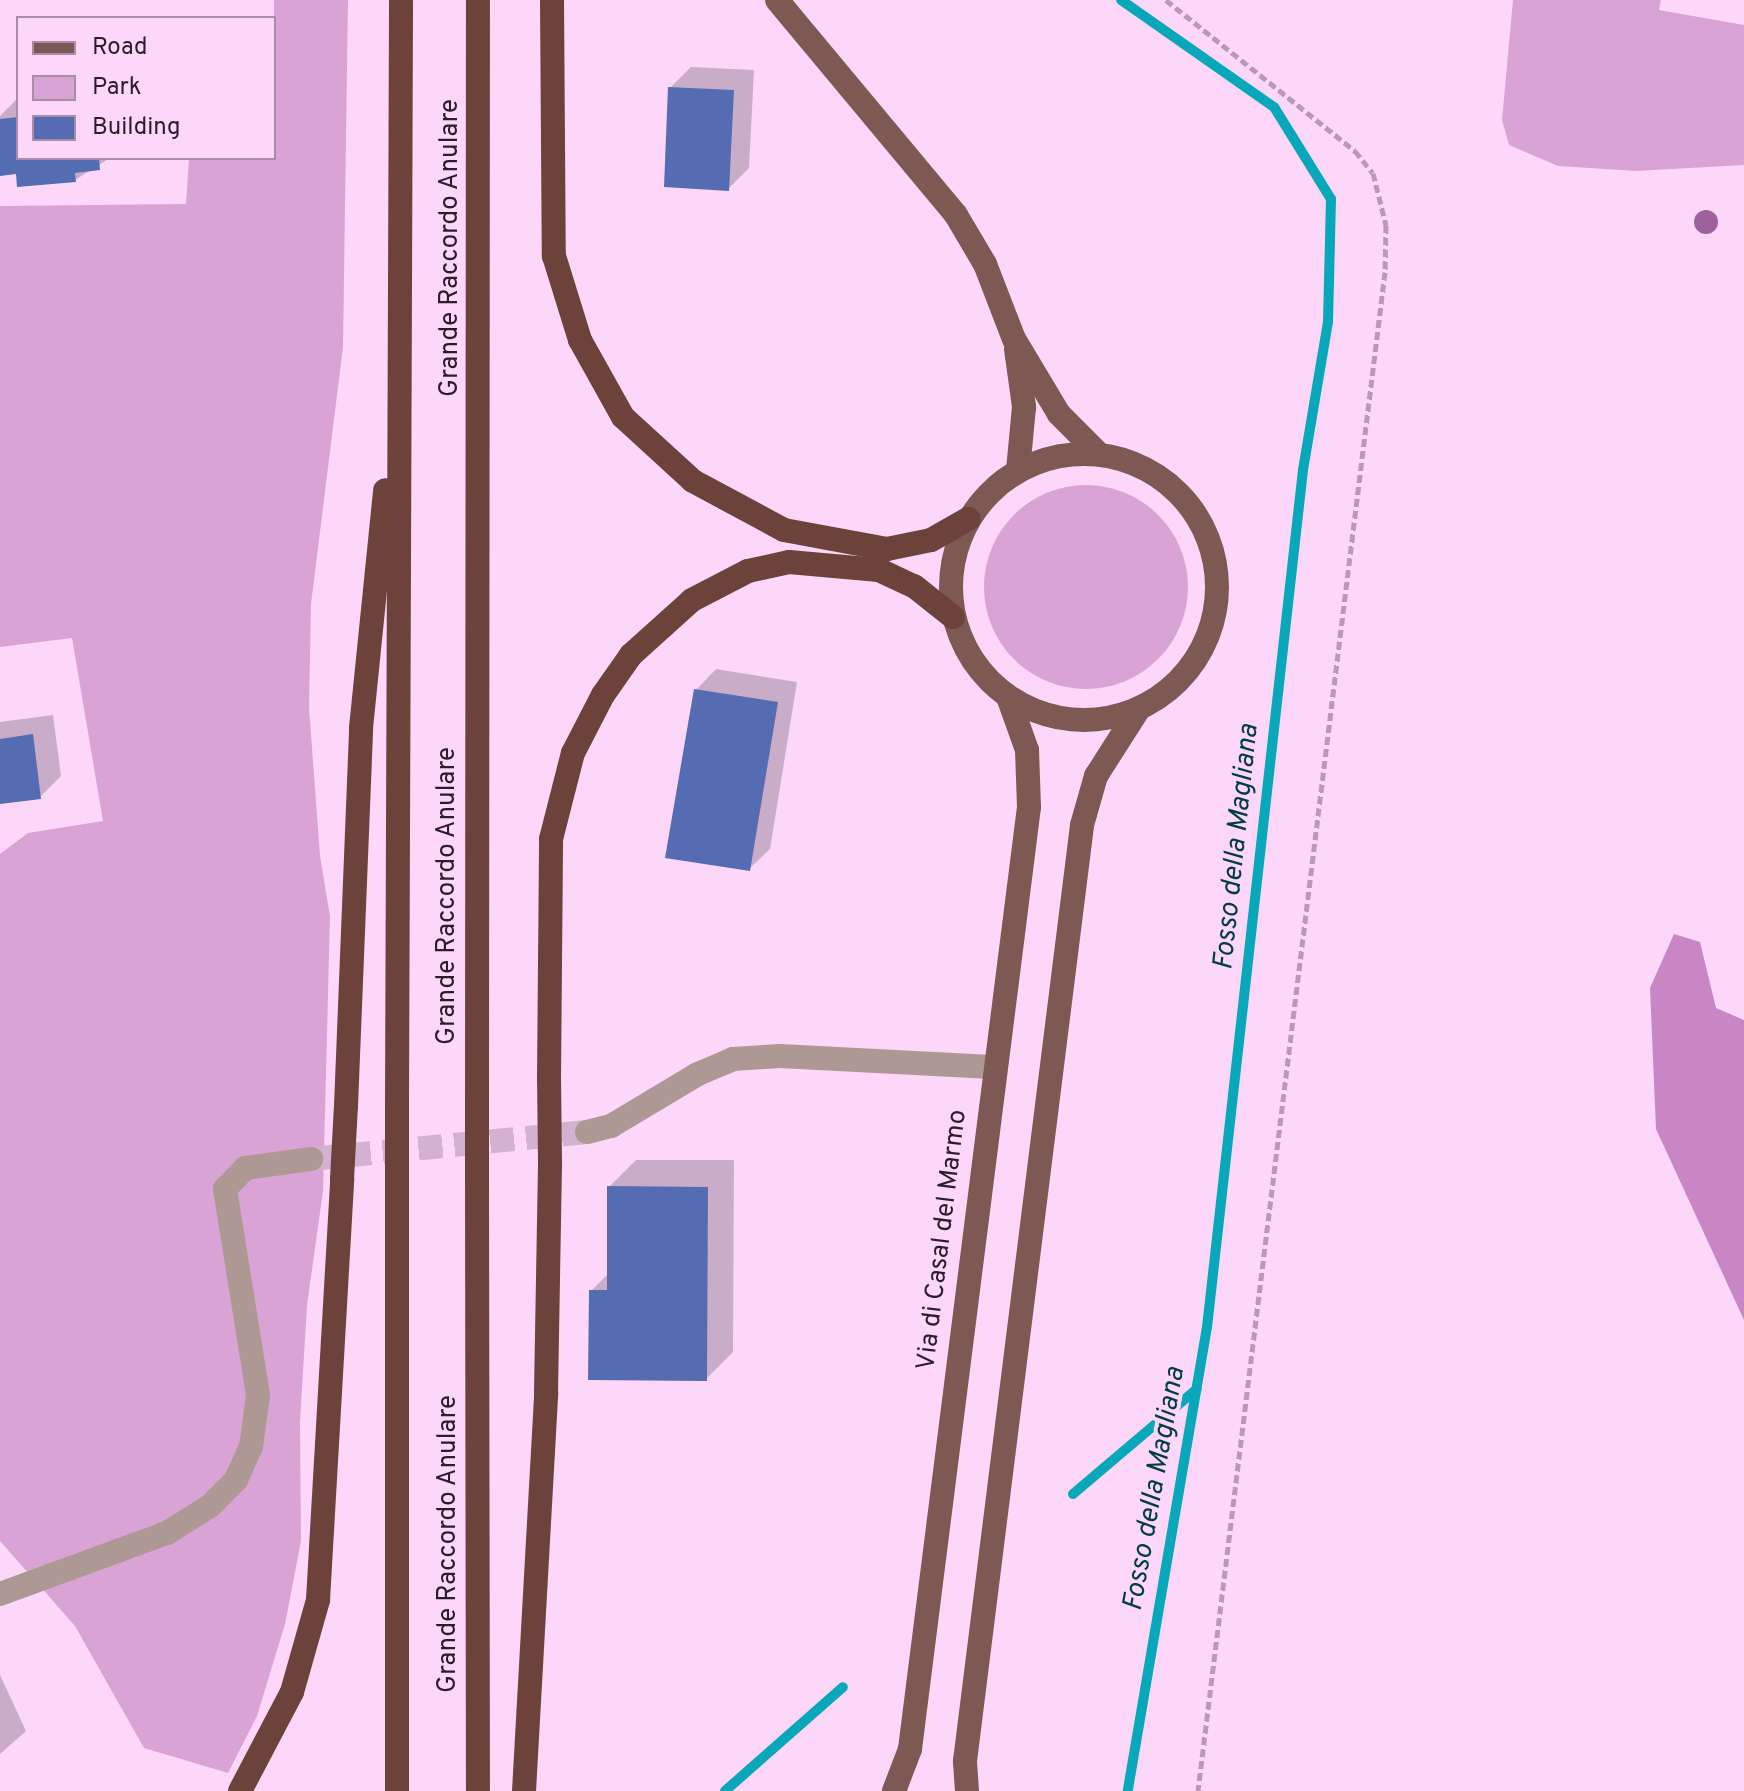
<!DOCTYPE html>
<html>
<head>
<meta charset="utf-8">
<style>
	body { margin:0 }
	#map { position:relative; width:1744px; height:1791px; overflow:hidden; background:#fcd7f9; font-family:Overpass,sans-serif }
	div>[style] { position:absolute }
	.green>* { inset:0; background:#d9a4d5 }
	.round { border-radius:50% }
	.forest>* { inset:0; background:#c887c4 }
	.shadow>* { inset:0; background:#0003 }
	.stream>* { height:10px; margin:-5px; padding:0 5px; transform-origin:5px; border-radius:5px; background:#08a7b9 }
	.building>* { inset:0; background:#556cb2 }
	.minor-tunnel>* { height:24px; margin-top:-12px; transform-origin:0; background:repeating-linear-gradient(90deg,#d2b2d0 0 24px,transparent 0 36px) }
	.path>* { height:5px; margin-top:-2.5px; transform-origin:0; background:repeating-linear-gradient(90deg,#b89ab6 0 8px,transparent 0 12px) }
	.minor>* { height:24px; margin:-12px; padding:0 12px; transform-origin:12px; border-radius:12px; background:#ae9894 }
	.major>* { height:24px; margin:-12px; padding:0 12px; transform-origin:12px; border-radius:12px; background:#7e5852 }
	.major>.ring { margin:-12px; padding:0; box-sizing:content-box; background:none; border:24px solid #7e5852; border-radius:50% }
	.highway>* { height:24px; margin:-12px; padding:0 12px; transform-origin:12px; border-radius:12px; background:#6c423b }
	.highway-bridge>* { height:24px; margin:-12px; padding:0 12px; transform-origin:12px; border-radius:12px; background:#6c423b }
	.trees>* { width:24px; height:24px; margin:-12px; border-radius:50%; background:#9e619d }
	span { translate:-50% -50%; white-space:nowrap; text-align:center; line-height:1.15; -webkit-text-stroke:8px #fcd7f9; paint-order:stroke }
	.street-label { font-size:26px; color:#2b1d2a }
	.water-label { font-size:28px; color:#003d45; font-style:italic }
	.legend { position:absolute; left:16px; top:16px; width:260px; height:144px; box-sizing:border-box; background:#fcd7f9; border:2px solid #a88da6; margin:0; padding:10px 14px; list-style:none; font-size:24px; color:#2b1d2a }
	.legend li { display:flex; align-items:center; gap:16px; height:40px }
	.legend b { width:40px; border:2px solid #a88da6 }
</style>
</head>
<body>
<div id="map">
	<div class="green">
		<div style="clip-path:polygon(274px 0,348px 0,343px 347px,311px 604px,309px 707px,320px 856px,330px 916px,323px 1191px,307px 1305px,300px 1422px,301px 1541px,285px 1624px,257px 1716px,228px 1773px,144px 1748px,75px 1626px,0 1541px,0 854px,28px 833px,103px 821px,72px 638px,0 647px,0 206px,186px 204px,189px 158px,274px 158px)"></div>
		<div style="clip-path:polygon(1513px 0,1661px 0,1659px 10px,1744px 25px,1744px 165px,1636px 171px,1558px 166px,1509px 145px,1502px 120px)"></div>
		<div class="round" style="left:984px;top:485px;width:204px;height:204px"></div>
	</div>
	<div class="forest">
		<div style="clip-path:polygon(1674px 934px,1700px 942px,1716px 1008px,1744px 1020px,1744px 1320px,1656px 1129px,1650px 988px)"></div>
	</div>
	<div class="shadow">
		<div style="clip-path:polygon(691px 67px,754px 70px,749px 168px,728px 189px,670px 88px)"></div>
		<div style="clip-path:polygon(16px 100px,18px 158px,110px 158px,75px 180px,0 172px,0 116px)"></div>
		<div style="clip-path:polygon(716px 669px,797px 682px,770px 849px,749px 869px,696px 690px)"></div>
		<div style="clip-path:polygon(53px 715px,61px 776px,40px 797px,0 802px,0 722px)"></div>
		<div style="clip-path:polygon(636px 1160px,734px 1160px,733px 1352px,706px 1379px,591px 1291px,609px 1273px,609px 1187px)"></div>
		<div style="clip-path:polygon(0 1675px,26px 1731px,0 1754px)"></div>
	</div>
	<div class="stream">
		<div style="left:1121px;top:0;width:187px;rotate:35deg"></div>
		<div style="left:1274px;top:107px;width:108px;rotate:58.2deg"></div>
		<div style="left:1331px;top:199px;width:123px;rotate:91.4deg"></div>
		<div style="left:1328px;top:322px;width:150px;rotate:99.6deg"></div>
		<div style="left:1303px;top:470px;width:862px;rotate:96.39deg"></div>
		<div style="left:1207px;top:1327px;width:471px;rotate:99.7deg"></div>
		<div style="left:1073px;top:1494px;width:162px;rotate:-40.3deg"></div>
		<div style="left:725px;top:1791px;width:157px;rotate:-41.4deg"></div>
	</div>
	<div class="building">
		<div style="clip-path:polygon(668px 87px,734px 90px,729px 191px,664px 187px)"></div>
		<div style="clip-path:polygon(18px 117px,18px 158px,99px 158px,100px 170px,75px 173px,76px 182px,17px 187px,16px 174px,0 176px,0 119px)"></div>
		<div style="clip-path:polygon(694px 689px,778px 702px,750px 871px,665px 858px)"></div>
		<div style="clip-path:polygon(33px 734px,41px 799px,0 804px,0 739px)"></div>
		<div style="clip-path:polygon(607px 1186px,708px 1187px,707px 1381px,588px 1380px,589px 1290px,607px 1290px)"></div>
	</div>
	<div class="minor-tunnel">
		<div style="left:311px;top:1159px;width:277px;rotate:-5.6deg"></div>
	</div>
	<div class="path">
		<div style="left:1166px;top:0;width:242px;rotate:38.6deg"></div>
		<div style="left:1355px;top:151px;width:28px;rotate:51deg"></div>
		<div style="left:1373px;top:173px;width:54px;rotate:76deg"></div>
		<div style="left:1386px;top:225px;width:47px;rotate:91.2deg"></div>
		<div style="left:1385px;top:272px;width:1530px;rotate:97.02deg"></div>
	</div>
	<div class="minor">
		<div style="left:587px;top:1132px;width:25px;rotate:-14deg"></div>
		<div style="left:611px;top:1126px;width:101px;rotate:-30.9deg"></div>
		<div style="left:698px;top:1074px;width:38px;rotate:-23deg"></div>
		<div style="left:733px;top:1059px;width:47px;rotate:-3.7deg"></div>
		<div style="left:780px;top:1056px;width:212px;rotate:3deg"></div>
		<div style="left:0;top:1594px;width:178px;rotate:-20.1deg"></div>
		<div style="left:167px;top:1533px;width:51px;rotate:-32.1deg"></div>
		<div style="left:210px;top:1506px;width:37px;rotate:-45deg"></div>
		<div style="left:236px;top:1480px;width:36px;rotate:-66deg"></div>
		<div style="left:251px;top:1447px;width:52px;rotate:-82.3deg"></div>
		<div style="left:258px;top:1395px;width:209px;rotate:-99.1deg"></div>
		<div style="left:225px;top:1189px;width:29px;rotate:-46deg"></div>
		<div style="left:245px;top:1168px;width:67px;rotate:-7.8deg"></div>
	</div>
	<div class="major">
		<div style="left:777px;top:0;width:280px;rotate:50.2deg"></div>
		<div style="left:956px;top:215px;width:57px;rotate:59.4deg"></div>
		<div style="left:985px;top:264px;width:80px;rotate:68.9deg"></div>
		<div style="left:1014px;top:339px;width:87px;rotate:59deg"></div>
		<div style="left:1059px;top:414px;width:55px;rotate:45deg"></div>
		<div style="left:1016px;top:349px;width:59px;rotate:82.1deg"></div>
		<div style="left:1024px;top:407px;width:63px;rotate:95.4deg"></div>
		<div class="ring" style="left:951px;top:454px;width:242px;height:242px"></div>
		<div style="left:894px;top:1791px;width:45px;rotate:-69.1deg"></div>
		<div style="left:910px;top:1749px;width:949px;rotate:-82.8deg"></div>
		<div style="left:1029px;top:807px;width:57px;rotate:-92deg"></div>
		<div style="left:1027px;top:750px;width:56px;rotate:-109.7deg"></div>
		<div style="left:967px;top:1791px;width:30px;rotate:-94deg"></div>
		<div style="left:965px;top:1761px;width:943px;rotate:-82.87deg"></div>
		<div style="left:1082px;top:825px;width:51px;rotate:-74.1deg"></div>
		<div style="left:1096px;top:776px;width:78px;rotate:-57.5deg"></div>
	</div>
	<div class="highway">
		<div style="left:552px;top:0;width:256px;rotate:89.6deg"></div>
		<div style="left:554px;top:256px;width:88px;rotate:72.8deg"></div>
		<div style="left:580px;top:340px;width:88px;rotate:60.8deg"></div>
		<div style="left:623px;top:417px;width:95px;rotate:42.4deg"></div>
		<div style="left:693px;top:481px;width:103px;rotate:28.3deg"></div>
		<div style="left:784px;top:530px;width:105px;rotate:10.5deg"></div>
		<div style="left:887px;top:549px;width:45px;rotate:-11.6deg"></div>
		<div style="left:931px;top:540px;width:43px;rotate:-29.6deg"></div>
		<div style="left:549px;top:1078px;width:239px;rotate:-89.5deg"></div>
		<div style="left:551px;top:839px;width:89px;rotate:-75.7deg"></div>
		<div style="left:573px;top:753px;width:65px;rotate:-62.7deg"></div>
		<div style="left:603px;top:695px;width:49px;rotate:-55deg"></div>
		<div style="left:631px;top:655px;width:82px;rotate:-42deg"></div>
		<div style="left:692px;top:600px;width:63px;rotate:-27.4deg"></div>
		<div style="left:748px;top:571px;width:42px;rotate:-12.4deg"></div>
		<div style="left:789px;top:562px;width:90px;rotate:5.1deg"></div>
		<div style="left:879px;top:570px;width:38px;rotate:25deg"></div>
		<div style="left:914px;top:586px;width:50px;rotate:38.5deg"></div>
		<div style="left:397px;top:1102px;width:1102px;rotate:-89.79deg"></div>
		<div style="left:477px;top:1102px;width:1102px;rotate:-89.95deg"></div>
		<div style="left:346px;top:1106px;width:378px;rotate:-87.7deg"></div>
		<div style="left:361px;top:728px;width:239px;rotate:-84.2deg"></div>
		<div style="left:397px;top:1175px;width:616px;rotate:90deg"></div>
		<div style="left:477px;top:1180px;width:611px;rotate:89.91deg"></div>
		<div style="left:240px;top:1791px;width:112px;rotate:-62.3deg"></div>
		<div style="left:292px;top:1692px;width:96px;rotate:-74.2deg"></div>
		<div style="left:318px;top:1600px;width:422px;rotate:-86.7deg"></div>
		<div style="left:524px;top:1791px;width:399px;rotate:-86.8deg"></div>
		<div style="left:546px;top:1393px;width:228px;rotate:-89deg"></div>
	</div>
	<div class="highway-bridge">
		<div style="left:549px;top:1078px;width:87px;rotate:89.3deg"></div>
		<div style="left:477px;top:1102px;width:78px;rotate:90deg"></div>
		<div style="left:397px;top:1175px;width:73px;rotate:-90deg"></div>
		<div style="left:342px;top:1179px;width:73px;rotate:-86.9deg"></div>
	</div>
	<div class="trees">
		<div style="left:1706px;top:222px"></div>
	</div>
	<div class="street-label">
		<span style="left:451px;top:248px;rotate:-90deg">Grande Raccordo Anulare</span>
		<span style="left:448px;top:896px;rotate:-90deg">Grande Raccordo Anulare</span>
		<span style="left:943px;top:1240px;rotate:-83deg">Via di Casal del Marmo</span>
		<span style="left:449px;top:1544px;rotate:-90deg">Grande Raccordo Anulare</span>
	</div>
	<div class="water-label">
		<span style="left:1237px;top:847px;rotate:-84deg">Fosso della Magliana</span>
		<span style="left:1155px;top:1489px;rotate:-80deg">Fosso della Magliana</span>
	</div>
	<ul class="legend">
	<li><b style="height:10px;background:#7e5852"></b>Road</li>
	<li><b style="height:22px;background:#d9a4d5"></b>Park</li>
	<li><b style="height:22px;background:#556cb2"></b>Building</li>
	</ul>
</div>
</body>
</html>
